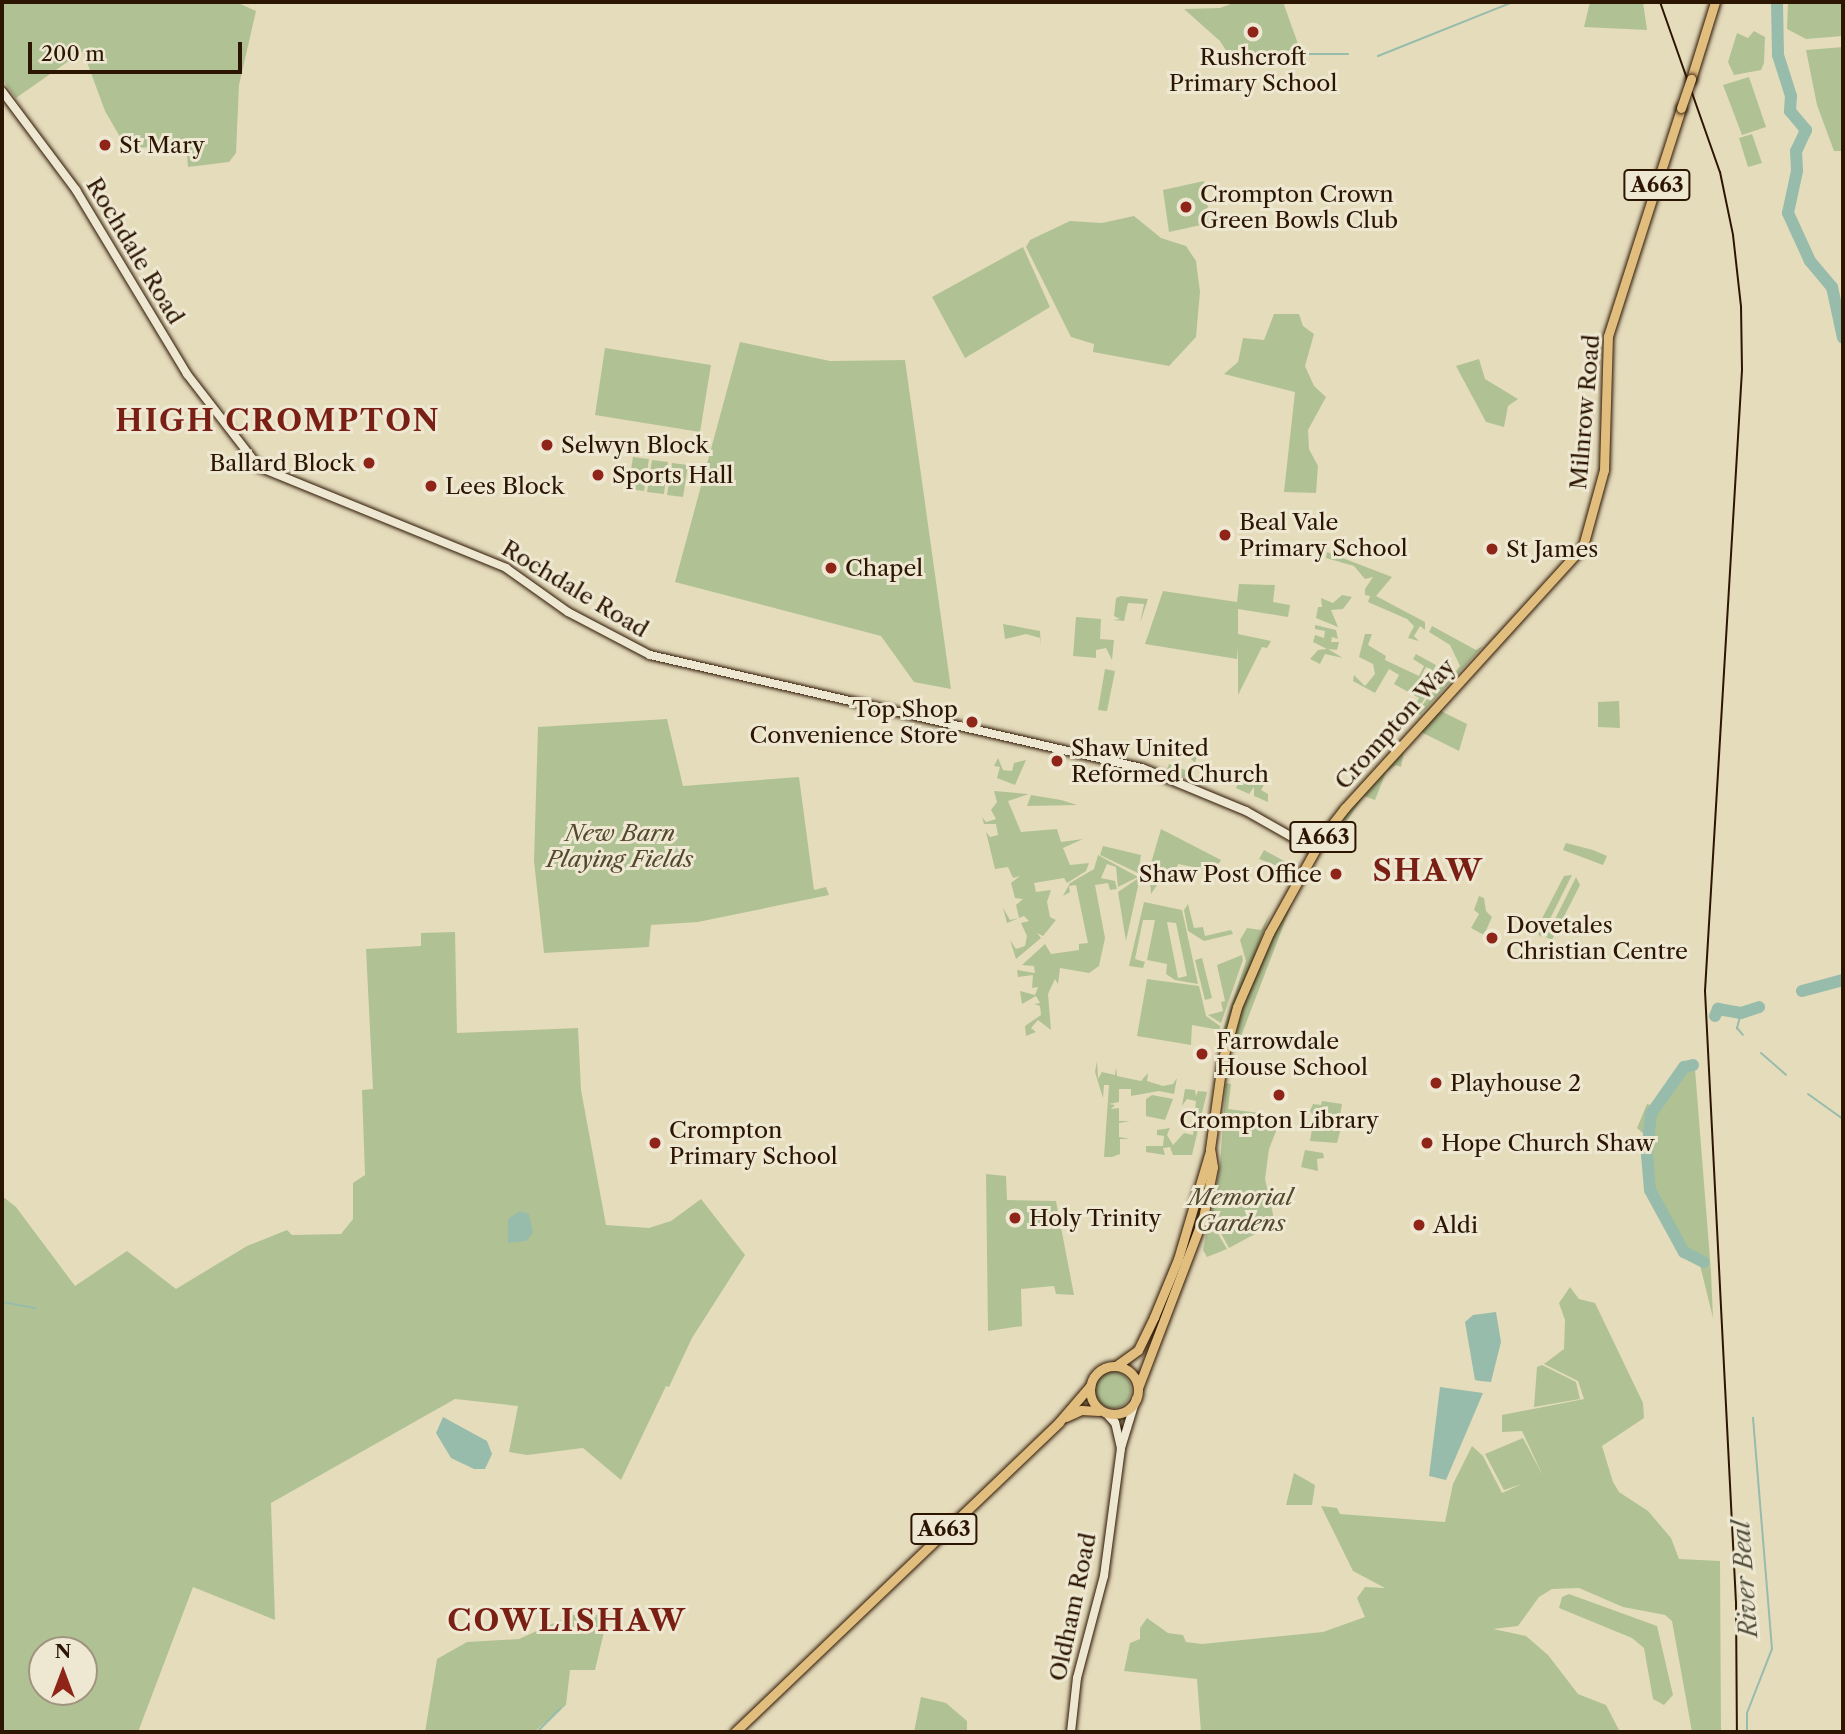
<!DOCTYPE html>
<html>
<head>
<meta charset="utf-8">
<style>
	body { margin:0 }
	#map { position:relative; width:1845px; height:1734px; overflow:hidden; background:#e5dcbc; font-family:"Libre Caslon Text",serif }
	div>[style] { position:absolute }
	.green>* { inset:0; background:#b0c294 }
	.round { border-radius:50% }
	.water>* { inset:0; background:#97bcab }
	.stream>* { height:2px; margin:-1px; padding:0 1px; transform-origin:1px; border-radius:1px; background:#97bcab }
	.river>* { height:12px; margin:-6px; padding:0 6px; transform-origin:6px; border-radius:6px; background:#97bcab }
	.roads { filter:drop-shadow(0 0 2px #2c1501) drop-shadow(0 0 2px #2c1501) }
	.secondary>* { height:8px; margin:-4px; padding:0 4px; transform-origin:4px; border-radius:4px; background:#eee8d3 }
	.primary>* { height:9px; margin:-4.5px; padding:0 4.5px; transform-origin:4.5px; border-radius:4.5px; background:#e2be7e }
	.primary>.ring { margin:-4.5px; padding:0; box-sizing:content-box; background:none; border:9px solid #e2be7e; border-radius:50% }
	.tram>* { height:2px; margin:-1px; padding:0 1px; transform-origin:1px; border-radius:1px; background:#2c1501 }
	.bridges { filter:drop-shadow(0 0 2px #2c1501) drop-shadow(0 0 2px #2c1501) }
	.primary-bridge>* { height:9px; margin:-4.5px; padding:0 4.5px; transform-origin:4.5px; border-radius:4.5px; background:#e2be7e }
	.dots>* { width:19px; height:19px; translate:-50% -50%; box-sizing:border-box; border:4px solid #eee8d3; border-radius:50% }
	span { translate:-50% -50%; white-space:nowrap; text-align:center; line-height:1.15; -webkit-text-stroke:6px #eee8d3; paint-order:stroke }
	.shield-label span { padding:2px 5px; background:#eee8d3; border:2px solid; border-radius:5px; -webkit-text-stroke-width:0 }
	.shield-label { font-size:21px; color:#2c1501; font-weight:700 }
	.poi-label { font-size:23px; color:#2c1501 }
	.left { translate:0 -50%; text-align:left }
	.right { translate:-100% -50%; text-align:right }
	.street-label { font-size:23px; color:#2c1501 }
	.park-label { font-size:23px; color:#54492d; font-style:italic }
	.water-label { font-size:24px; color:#514f3c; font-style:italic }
	.district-label { font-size:30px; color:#7a1f14; font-weight:700; letter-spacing:2px }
	.frame { position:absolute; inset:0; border:4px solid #2c1501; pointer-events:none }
	.north { position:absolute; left:28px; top:1636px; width:70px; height:70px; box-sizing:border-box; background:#eee8d3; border:2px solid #a0947f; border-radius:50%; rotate:0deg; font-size:19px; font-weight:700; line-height:28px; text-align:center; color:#2c1501 }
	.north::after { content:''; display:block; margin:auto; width:24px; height:32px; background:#8f2418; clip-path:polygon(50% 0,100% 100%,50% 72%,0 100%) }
	.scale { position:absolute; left:28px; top:42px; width:214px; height:32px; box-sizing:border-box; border:4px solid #2c1501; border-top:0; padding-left:9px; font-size:21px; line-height:24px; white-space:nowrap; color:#2c1501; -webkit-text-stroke:5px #eee8d3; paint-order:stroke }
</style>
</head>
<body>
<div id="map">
	<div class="green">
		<div style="clip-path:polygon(2px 2px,236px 2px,256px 11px,239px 85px,236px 153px,229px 162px,188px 167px,186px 144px,127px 149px,105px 111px,83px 51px,16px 98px,2px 79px)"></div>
		<div style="clip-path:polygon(1236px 2px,1283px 2px,1302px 55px,1232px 60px,1220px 41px,1184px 9px,1220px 8px)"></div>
		<div style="clip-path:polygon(1590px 2px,1643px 2px,1647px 30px,1584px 27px)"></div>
		<div style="clip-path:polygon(1788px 2px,1843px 2px,1843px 36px,1806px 39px,1787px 29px)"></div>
		<div style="clip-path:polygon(1754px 31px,1765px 37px,1764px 63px,1761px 70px,1734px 75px,1728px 62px,1737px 33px,1748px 38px)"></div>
		<div style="clip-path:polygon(1843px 47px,1843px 151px,1834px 151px,1817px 105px,1806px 50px)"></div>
		<div style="clip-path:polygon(1749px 77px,1766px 127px,1742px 135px,1723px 85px)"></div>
		<div style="clip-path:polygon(1752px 134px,1762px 163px,1748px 167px,1739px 138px)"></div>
		<div style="clip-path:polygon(1204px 181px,1210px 223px,1169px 232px,1163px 190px)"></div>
		<div style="clip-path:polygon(1134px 216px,1161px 238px,1186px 246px,1196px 261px,1200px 292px,1196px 337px,1169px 366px,1093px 352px,1094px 344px,1071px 337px,1026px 247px,1030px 240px,1070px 221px,1102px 223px)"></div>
		<div style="clip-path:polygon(1023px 247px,1050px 307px,965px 358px,932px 297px)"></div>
		<div style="clip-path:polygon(1274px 314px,1299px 314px,1303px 326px,1314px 334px,1305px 366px,1314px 386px,1326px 397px,1308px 430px,1309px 449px,1318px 466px,1316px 493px,1284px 492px,1295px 392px,1224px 374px,1238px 362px,1243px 338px,1264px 340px)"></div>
		<div style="clip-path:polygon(740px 342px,830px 361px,905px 360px,951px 689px,914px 682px,881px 636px,675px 582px)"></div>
		<div style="clip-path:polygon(605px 348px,711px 365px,700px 432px,595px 415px)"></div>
		<div style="clip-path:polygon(1479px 359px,1485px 379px,1518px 399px,1508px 406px,1504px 427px,1486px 422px,1456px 366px)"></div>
		<div style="clip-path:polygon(633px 457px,649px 459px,644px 491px,628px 489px)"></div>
		<div style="clip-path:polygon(652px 460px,668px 462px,664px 494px,647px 492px)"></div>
		<div style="clip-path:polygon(672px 463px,688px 465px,683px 497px,667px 495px)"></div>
		<div style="clip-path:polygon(1327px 552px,1392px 577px,1376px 596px,1425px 622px,1425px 630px,1420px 626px,1414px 636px,1419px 641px,1408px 638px,1414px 626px,1407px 619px,1368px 602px,1370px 596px,1365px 595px,1365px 589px,1373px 577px,1365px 579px,1354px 566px,1326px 558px)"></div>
		<div style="clip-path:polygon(1239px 584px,1275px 585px,1273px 602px,1290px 605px,1288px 617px,1238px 609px,1238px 634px,1271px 641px,1267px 648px,1262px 647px,1238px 695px,1238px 648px,1237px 659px,1145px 644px,1163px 591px,1237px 602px)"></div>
		<div style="clip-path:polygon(1342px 595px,1352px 597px,1343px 609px,1331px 610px,1338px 627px,1316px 618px,1318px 607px,1322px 607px,1321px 598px,1333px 603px)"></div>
		<div style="clip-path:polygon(1121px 596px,1148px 599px,1140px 623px,1144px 604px,1128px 603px,1124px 621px,1113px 620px,1120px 619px,1114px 616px,1116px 598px)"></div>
		<div style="clip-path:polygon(1076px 617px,1101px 619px,1100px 639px,1114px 640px,1112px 660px,1106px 648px,1096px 650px,1096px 658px,1073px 656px)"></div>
		<div style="clip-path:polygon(1003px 624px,1040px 631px,1041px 647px,1040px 638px,1026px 634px,1005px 639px)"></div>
		<div style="clip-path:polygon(1315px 625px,1336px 630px,1338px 639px,1332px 637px,1331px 642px,1339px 642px,1337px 650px,1328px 649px,1343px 658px,1325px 654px,1320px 664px,1310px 659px,1318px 650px,1327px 649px,1313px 642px,1315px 635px,1324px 638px,1325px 631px,1315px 629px)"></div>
		<div style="clip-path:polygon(1432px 626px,1476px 650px,1483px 646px,1420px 715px,1417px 713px,1440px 680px,1446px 683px,1460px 666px,1450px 645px,1429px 632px)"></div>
		<div style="clip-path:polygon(1365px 634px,1372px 634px,1368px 645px,1386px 656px,1385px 660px,1419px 676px,1424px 666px,1413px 659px,1416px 654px,1436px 665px,1433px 671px,1426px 667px,1421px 676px,1427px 680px,1420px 698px,1434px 674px,1439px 676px,1418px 709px,1412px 710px,1419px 698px,1394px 684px,1399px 675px,1389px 669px,1375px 693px,1353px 681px,1354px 675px,1365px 686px,1375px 674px,1373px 664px,1359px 657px)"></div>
		<div style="clip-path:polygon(1105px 669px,1115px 671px,1107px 711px,1098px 710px)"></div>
		<div style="clip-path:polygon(1474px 671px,1441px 711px,1467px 724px,1459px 751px,1421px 732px,1404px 751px,1401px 767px,1396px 765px,1386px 772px,1375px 800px,1364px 796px,1335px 838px,1332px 836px,1354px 804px)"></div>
		<div style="clip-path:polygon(1619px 701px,1620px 728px,1598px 727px,1598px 702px)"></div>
		<div style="clip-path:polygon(667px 719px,683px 786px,799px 777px,814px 890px,826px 887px,829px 895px,698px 922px,651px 925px,649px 947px,544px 953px,534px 861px,538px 727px)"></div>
		<div style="clip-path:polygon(1178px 742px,1199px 750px,1190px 779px,1167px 770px,1169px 764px,1191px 772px,1195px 763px,1187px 755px,1176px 755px)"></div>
		<div style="clip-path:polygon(998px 758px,1003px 770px,1012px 771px,1014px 763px,1026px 760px,1015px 785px,997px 778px,1000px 767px,994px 766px)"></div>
		<div style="clip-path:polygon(1256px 773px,1265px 783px,1261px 790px,1268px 794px,1268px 802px,1254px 796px,1254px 787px,1249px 794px,1236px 788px,1240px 780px,1236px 775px,1250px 783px)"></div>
		<div style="clip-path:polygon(994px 791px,1029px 794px,1008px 801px,1021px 832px,1057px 829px,1061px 842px,1083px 839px,1063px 848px,1070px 865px,1089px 863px,1086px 871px,1067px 883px,1064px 878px,1034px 883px,1036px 892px,1051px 890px,1047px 902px,1050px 917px,1056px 920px,1043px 936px,1037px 933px,1041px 938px,1016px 959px,1010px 940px,1016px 949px,1025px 946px,1027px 936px,1021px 923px,1029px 921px,1024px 916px,1007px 923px,1003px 908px,1010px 920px,1019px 918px,1016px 905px,1023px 899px,1015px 898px,1011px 883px,1020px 876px,1013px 878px,1008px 867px,995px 869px,986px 832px,990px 837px,998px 835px,996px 824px,984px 824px,982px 817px,986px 822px,996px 819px,991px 810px,997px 802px)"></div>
		<div style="clip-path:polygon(1031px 795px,1061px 800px,1077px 805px,1027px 806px)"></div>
		<div style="clip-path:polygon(1161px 829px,1221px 860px,1220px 862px,1203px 876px,1203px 869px,1178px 864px,1176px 871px,1167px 869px,1164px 883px,1159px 882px,1151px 894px,1149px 870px)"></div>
		<div style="clip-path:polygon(1566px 843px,1593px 850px,1607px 856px,1603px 865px,1563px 850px)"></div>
		<div style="clip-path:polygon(1103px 846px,1141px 855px,1138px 873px,1100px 855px)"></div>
		<div style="clip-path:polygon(1264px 850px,1293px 866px,1289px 875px,1285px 869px,1259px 859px)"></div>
		<div style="clip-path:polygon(1098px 855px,1138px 877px,1118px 887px,1116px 867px,1107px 864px,1101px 878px,1115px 881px,1117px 889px,1110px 890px,1108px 883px,1095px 885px,1105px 938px,1099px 966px,1089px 973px,1060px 968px,1058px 984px,1055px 979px,1048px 994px,1051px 1030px,1038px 1020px,1031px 1028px,1036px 1032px,1026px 1036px,1025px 1026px,1041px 1015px,1040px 1006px,1034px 1004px,1040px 1003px,1036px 996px,1022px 1004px,1020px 991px,1035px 995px,1038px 987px,1032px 988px,1033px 975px,1018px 977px,1017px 970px,1035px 973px,1034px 966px,1022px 965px,1045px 944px,1051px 954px,1079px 950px,1079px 944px,1088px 943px,1076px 885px,1069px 886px,1070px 892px,1063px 896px,1070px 883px,1094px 869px)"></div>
		<div style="clip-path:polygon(1572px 875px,1541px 937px,1539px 935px,1536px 930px,1564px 876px)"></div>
		<div style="clip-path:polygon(1140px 877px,1126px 941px,1118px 892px)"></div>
		<div style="clip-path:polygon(1576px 877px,1580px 885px,1552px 940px,1546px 937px)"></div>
		<div style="clip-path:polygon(1479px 896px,1484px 898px,1486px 911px,1492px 917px,1484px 935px,1471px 928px,1479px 914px,1474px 910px)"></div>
		<div style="clip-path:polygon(evenodd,1144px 902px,1182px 910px,1198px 984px,1175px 980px,1166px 974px,1167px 964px,1147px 960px,1155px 920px,1143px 920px,1135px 959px,1145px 962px,1143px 968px,1129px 966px,1144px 902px,1167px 922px,1176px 923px,1187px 976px,1178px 978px,1167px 922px)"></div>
		<div style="clip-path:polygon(1292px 903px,1235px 1052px,1231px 1052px,1227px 1078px,1224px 1077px,1240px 1011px,1260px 959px)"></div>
		<div style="clip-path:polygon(1188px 904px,1194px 928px,1203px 927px,1205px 936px,1231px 930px,1233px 934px,1204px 941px,1188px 931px,1184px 910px)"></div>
		<div style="clip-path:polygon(1270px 914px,1227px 1030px,1220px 1039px,1246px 961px,1240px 940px,1247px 928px,1261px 930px)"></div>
		<div style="clip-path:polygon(evenodd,455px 932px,457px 1033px,578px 1028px,581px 1090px,606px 1225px,649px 1228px,671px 1221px,701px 1199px,745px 1255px,692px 1338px,669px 1387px,666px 1386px,621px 1480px,583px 1448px,527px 1455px,509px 1452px,518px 1406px,455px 1399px,271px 1503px,275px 1620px,193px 1587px,138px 1732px,2px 1732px,2px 1196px,16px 1207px,75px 1286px,127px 1251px,176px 1289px,247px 1246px,287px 1230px,292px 1235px,341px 1234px,353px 1219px,353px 1183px,365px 1175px,362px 1090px,373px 1089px,366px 949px,421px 946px,421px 933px,455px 932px,42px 1650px,84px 1650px,84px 1692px,42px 1692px,42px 1650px)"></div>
		<div style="clip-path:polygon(1242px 955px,1243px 960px,1221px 1023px,1208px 1015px,1223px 1011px,1221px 1002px,1225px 1001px,1217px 965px)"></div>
		<div style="clip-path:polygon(1202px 958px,1212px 998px,1205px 1000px,1195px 960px)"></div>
		<div style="clip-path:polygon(1147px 979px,1199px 986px,1206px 1016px,1220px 1026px,1220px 1030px,1192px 1025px,1191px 1045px,1137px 1036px)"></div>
		<div style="clip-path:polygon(1097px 1061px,1098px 1079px,1102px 1072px,1115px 1075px,1116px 1067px,1117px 1076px,1141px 1081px,1148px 1073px,1147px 1081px,1163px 1086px,1173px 1084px,1177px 1078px,1174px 1094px,1159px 1091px,1131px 1096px,1131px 1089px,1119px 1089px,1119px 1102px,1109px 1104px,1115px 1105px,1111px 1109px,1119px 1108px,1119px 1121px,1130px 1121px,1119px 1123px,1119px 1137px,1130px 1139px,1120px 1139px,1120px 1154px,1112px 1157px,1104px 1157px,1109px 1085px,1104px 1085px,1103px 1098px,1095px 1072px)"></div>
		<div style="clip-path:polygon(1695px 1069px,1711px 1272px,1713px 1318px,1700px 1265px,1685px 1255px,1652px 1188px,1645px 1135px,1637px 1128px,1647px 1104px,1658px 1107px,1662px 1095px,1681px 1079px,1682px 1072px)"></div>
		<div style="clip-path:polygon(1226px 1083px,1231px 1084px,1228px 1109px,1282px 1116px,1269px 1149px,1265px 1179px,1275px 1223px,1229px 1248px,1211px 1215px,1220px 1164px)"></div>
		<div style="clip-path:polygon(1185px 1089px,1195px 1090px,1196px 1096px,1198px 1091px,1207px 1092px,1192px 1155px,1173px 1155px,1170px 1147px,1163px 1148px,1165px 1155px,1146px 1152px,1146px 1146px,1163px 1146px,1164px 1136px,1157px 1135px,1157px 1130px,1170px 1128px,1167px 1135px,1173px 1145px,1184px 1133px,1193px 1135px,1196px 1101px,1187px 1099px,1182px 1106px)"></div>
		<div style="clip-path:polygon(1152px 1095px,1173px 1099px,1165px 1120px,1146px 1116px,1146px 1099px)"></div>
		<div style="clip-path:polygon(1322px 1101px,1342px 1104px,1340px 1116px,1344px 1117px,1337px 1143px,1310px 1141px,1314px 1117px,1310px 1111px,1313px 1104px,1321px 1105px)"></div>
		<div style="clip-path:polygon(1305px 1150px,1323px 1153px,1324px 1158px,1317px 1159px,1318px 1171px,1301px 1167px)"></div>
		<div style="clip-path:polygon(986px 1174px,1006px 1176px,1007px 1200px,1056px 1201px,1074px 1295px,1056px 1294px,1054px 1286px,1021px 1289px,1022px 1326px,988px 1331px)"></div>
		<div style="clip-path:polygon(1209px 1218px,1227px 1249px,1207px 1257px,1203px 1250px)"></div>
		<div style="clip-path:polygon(1570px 1287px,1579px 1299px,1595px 1303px,1643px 1403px,1644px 1418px,1602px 1446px,1613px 1482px,1619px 1492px,1648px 1511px,1671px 1538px,1679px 1559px,1720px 1561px,1721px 1732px,1692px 1732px,1672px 1621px,1665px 1615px,1623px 1607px,1579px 1588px,1552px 1589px,1539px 1597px,1518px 1626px,1493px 1629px,1526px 1636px,1548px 1655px,1578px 1694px,1606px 1705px,1620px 1732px,1201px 1732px,1197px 1679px,1124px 1671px,1130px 1643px,1140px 1639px,1140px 1628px,1147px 1618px,1168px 1633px,1183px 1635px,1186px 1642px,1202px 1644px,1323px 1632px,1365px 1617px,1357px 1598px,1365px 1587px,1385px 1588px,1353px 1571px,1321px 1506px,1337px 1508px,1340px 1514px,1445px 1522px,1453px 1484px,1472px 1446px,1483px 1456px,1502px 1493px,1522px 1484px,1504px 1490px,1485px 1454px,1523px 1438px,1543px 1476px,1522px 1431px,1502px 1432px,1502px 1415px,1584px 1399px,1578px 1381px,1544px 1364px,1564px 1349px,1565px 1320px,1559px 1303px)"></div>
		<div style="clip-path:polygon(1542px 1365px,1576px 1382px,1580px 1399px,1534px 1407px,1537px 1367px)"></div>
		<div class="round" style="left:1095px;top:1372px;width:36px;height:36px"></div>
		<div style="clip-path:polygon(1294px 1473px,1315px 1485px,1312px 1505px,1286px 1505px)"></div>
		<div style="clip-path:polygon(1569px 1594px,1657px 1626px,1673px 1695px,1664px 1705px,1653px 1699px,1644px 1648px,1632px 1638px,1559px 1608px,1562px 1597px)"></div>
		<div style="clip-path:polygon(572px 1615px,608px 1615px,595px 1670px,570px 1670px,566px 1705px,534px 1732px,425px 1732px,437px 1659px,467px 1642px,519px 1639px)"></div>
		<div style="clip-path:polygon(921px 1697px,946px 1703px,967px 1721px,967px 1730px,981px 1732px,914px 1732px)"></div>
	</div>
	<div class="water">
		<div style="clip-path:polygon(520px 1211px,529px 1214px,533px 1233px,526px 1241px,508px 1243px,508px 1219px)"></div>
		<div style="clip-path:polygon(1496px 1312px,1501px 1342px,1491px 1382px,1480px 1381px,1475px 1380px,1465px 1322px,1473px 1315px)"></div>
		<div style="clip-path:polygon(1440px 1387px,1483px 1393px,1446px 1480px,1429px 1476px)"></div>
		<div style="clip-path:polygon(443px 1417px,487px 1441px,492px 1454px,485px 1469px,474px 1469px,451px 1458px,436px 1433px)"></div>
	</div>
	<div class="stream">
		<div style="left:1305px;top:54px;width:43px"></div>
		<div style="left:1378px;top:56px;width:145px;rotate:-21.8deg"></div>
		<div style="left:1741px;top:1013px;width:16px;rotate:105deg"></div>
		<div style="left:1737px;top:1028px;width:9px;rotate:49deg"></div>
		<div style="left:1761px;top:1053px;width:33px;rotate:41deg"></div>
		<div style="left:1808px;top:1094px;width:43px;rotate:35.5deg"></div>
		<div style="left:2px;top:1302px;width:34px;rotate:10deg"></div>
		<div style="left:537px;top:1732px;width:34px;rotate:-45deg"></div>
		<div style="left:1747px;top:1732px;width:19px;rotate:-90deg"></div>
		<div style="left:1747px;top:1713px;width:69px;rotate:-68.7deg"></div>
		<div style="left:1772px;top:1649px;width:232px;rotate:-94.7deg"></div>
	</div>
	<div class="river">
		<div style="left:1777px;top:2px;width:53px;rotate:88.9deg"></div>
		<div style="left:1778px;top:55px;width:43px;rotate:72.4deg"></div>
		<div style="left:1791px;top:96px;width:15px;rotate:94deg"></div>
		<div style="left:1790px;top:111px;width:25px;rotate:50deg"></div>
		<div style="left:1806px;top:130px;width:23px;rotate:115deg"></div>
		<div style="left:1796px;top:151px;width:20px;rotate:87deg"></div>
		<div style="left:1797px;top:171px;width:43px;rotate:102.1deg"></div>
		<div style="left:1788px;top:213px;width:53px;rotate:65.4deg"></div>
		<div style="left:1810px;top:261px;width:34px;rotate:50deg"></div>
		<div style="left:1832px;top:287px;width:52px;rotate:77.8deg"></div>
		<div style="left:1802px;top:991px;width:42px;rotate:-15deg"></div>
		<div style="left:1715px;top:1016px;width:8px;rotate:-67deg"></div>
		<div style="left:1718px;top:1009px;width:23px;rotate:10deg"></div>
		<div style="left:1741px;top:1013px;width:19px;rotate:-18deg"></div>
		<div style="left:1693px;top:1065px;width:9px;rotate:167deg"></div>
		<div style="left:1684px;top:1067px;width:57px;rotate:125.1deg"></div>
		<div style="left:1651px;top:1114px;width:41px;rotate:95.6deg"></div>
		<div style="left:1647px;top:1155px;width:35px;rotate:85deg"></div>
		<div style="left:1650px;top:1190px;width:71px;rotate:61.3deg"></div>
		<div style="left:1684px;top:1252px;width:22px;rotate:27deg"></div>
	</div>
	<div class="roads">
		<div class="secondary">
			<div style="left:2px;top:91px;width:124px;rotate:53.2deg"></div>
			<div style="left:76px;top:190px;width:215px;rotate:58.9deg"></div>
			<div style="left:187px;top:374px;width:118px;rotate:52.3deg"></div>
			<div style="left:259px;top:467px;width:267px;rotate:22.2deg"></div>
			<div style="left:506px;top:568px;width:76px;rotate:35.4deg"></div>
			<div style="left:568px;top:612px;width:93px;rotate:27.7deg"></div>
			<div style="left:650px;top:655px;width:505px;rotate:12.94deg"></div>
			<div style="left:1142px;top:768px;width:113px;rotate:22.5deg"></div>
			<div style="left:1246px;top:811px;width:79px;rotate:29.5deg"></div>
			<div style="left:1121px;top:1448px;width:51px;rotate:-73deg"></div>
			<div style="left:1071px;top:1732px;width:54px;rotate:-83.7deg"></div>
			<div style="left:1077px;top:1678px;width:106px;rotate:-75.2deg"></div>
			<div style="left:1104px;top:1576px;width:129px;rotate:-82.4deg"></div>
			<div style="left:1121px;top:1448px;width:26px;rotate:-103deg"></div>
			<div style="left:1115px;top:1423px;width:12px;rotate:-132deg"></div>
		</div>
		<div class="primary">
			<div style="left:1691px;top:79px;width:81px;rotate:-72.7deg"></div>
			<div class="ring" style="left:1090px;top:1366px;width:39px;height:39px"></div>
			<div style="left:1116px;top:1366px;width:27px;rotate:-36deg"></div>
			<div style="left:1138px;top:1350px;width:37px;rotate:-64deg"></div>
			<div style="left:1154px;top:1317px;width:63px;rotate:-67.5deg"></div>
			<div style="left:1178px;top:1259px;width:113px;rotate:-73.5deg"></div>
			<div style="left:1138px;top:1388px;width:182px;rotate:-69.1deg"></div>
			<div style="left:1203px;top:1218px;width:52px;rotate:-78.9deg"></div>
			<div style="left:1213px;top:1167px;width:18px;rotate:-99deg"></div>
			<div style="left:1210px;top:1149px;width:88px;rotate:-82.1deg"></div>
			<div style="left:1222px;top:1062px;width:57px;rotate:-74.7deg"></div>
			<div style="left:1237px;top:1007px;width:81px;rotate:-66.6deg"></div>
			<div style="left:1269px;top:933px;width:111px;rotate:-60.9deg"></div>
			<div style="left:1323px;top:836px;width:36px;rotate:-52deg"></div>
			<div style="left:1345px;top:808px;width:354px;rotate:-47.7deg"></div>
			<div style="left:1583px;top:546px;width:79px;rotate:-74.6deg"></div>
			<div style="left:1604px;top:470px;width:134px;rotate:-88.3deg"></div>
			<div style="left:1608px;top:336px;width:239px;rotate:-72.2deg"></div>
			<div style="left:1066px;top:1417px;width:17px;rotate:-25deg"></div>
			<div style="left:1081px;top:1410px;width:18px;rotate:3deg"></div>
			<div style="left:735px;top:1732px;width:448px;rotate:-43.7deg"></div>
			<div style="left:1059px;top:1422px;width:48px;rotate:-49.3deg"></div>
		</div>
	</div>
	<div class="tram">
		<div style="left:1660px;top:2px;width:180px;rotate:70.6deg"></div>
		<div style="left:1720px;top:172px;width:64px;rotate:78.3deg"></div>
		<div style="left:1733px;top:235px;width:71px;rotate:83.6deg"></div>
		<div style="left:1741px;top:306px;width:64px;rotate:89.1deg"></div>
		<div style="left:1742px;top:370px;width:622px;rotate:93.41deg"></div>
		<div style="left:1705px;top:991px;width:612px;rotate:87.1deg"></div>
		<div style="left:1736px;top:1602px;width:130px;rotate:89.6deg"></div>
	</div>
	<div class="bridges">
		<div class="primary-bridge">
			<div style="left:1681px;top:108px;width:31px;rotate:-71deg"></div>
		</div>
	</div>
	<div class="dots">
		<div style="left:1253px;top:32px;background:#8f2418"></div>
		<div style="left:105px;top:145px;background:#8f2418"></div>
		<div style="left:1186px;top:207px;background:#8f2418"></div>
		<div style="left:547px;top:445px;background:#8f2418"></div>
		<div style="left:369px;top:463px;background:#8f2418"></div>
		<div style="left:598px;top:475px;background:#8f2418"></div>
		<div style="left:431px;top:486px;background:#8f2418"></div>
		<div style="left:1225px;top:535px;background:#8f2418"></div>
		<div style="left:1492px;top:549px;background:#8f2418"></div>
		<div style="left:831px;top:568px;background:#8f2418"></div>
		<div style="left:972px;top:722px;background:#8f2418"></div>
		<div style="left:1057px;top:761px;background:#8f2418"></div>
		<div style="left:1336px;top:874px;background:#8f2418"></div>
		<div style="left:1492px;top:938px;background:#8f2418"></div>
		<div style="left:1202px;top:1054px;background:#8f2418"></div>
		<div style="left:1436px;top:1083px;background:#8f2418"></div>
		<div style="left:1279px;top:1095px;background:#8f2418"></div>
		<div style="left:655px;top:1143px;background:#8f2418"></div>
		<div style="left:1427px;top:1143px;background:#8f2418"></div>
		<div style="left:1015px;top:1218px;background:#8f2418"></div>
		<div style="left:1419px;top:1225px;background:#8f2418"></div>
	</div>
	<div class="shield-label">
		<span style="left:1657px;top:185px">A663</span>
		<span style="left:1323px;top:837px">A663</span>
		<span style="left:944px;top:1529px">A663</span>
	</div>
	<div class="poi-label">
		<span style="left:1253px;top:70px">Rushcroft<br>Primary School</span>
		<span class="left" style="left:119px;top:145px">St Mary</span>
		<span class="left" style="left:1200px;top:207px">Crompton Crown<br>Green Bowls Club</span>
		<span class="left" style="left:561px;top:445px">Selwyn Block</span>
		<span class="right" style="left:355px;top:463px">Ballard Block</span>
		<span class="left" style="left:612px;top:475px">Sports Hall</span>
		<span class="left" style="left:445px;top:486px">Lees Block</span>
		<span class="left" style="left:1239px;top:535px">Beal Vale<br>Primary School</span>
		<span class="left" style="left:1506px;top:549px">St James</span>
		<span class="left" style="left:845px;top:568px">Chapel</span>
		<span class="right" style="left:958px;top:722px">Top Shop<br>Convenience Store</span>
		<span class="left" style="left:1071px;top:761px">Shaw United<br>Reformed Church</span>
		<span class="right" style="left:1322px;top:874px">Shaw Post Office</span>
		<span class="left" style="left:1506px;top:938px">Dovetales<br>Christian Centre</span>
		<span class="left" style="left:1216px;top:1054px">Farrowdale<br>House School</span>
		<span class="left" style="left:1450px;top:1083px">Playhouse 2</span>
		<span style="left:1279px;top:1120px">Crompton Library</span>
		<span class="left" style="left:669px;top:1143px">Crompton<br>Primary School</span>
		<span class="left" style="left:1441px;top:1143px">Hope Church Shaw</span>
		<span class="left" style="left:1029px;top:1218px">Holy Trinity</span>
		<span class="left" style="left:1433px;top:1225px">Aldi</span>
	</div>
	<div class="street-label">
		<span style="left:135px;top:251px;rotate:59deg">Rochdale Road</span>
		<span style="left:1585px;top:412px;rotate:-85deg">Milnrow Road</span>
		<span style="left:575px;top:589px;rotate:31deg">Rochdale Road</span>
		<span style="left:1395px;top:724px;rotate:-48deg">Crompton Way</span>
		<span style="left:1073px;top:1607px;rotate:-78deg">Oldham Road</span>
	</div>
	<div class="park-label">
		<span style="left:620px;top:846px">New Barn<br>Playing Fields</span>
		<span style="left:1241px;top:1210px">Memorial<br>Gardens</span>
	</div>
	<div class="water-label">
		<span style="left:1745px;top:1579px;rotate:-94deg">River Beal</span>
	</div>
	<div class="district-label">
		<span style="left:278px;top:421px">HIGH CROMPTON</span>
		<span style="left:1428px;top:871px">SHAW</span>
		<span style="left:567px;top:1621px">COWLISHAW</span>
	</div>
	<div class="frame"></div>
	<div class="north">N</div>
	<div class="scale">200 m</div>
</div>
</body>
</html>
